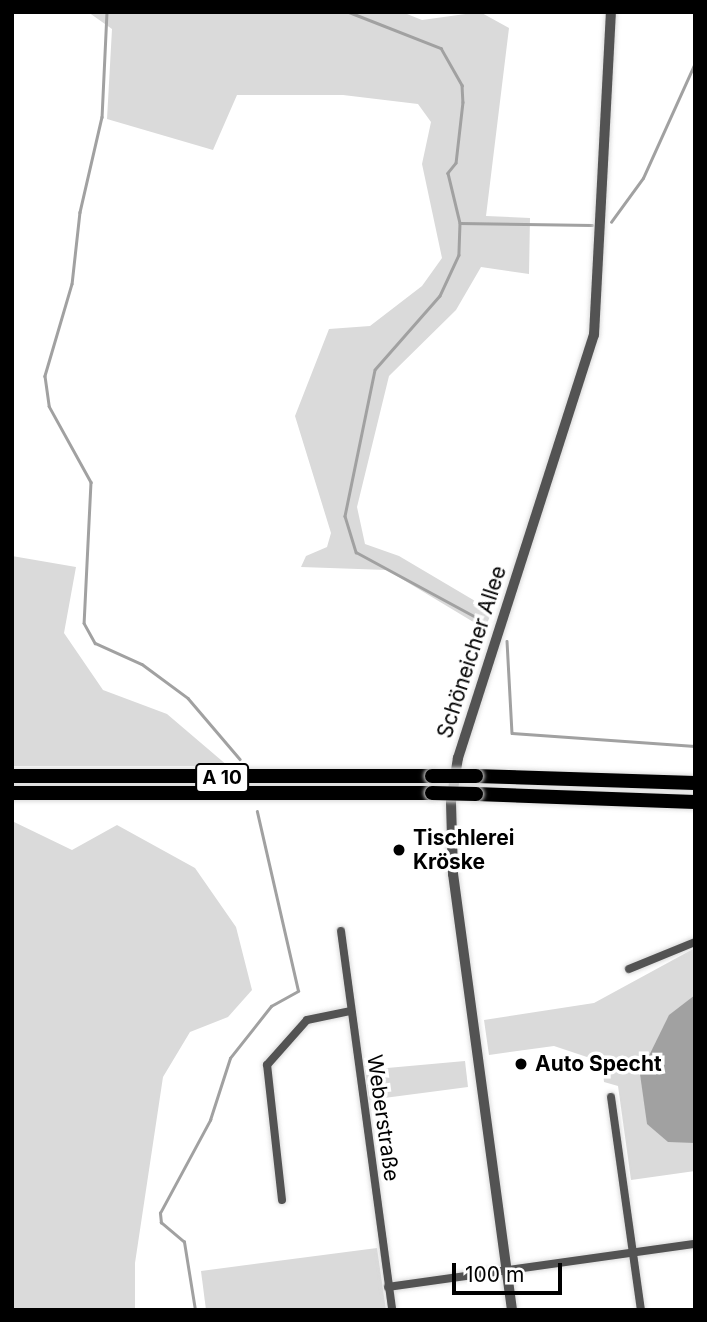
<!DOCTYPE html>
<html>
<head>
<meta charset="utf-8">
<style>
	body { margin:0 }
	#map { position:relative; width:707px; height:1322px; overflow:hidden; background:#fff; font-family:Inter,sans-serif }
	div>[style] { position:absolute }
	.green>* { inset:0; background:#dadada }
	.water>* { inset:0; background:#a1a1a1 }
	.stream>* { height:2.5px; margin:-1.25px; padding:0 1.25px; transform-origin:1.25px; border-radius:1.25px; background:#a1a1a1 }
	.roads { filter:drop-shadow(0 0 2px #dbdbdb) drop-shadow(0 0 2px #dbdbdb) }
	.minor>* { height:8px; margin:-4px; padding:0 4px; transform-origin:4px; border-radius:4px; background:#535353 }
	.tertiary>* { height:10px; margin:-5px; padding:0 5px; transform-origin:5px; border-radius:5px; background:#535353 }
	.motorway>* { height:14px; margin:-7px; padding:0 7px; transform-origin:7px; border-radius:7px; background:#000 }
	.bridges { filter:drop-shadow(0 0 2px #dbdbdb) drop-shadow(0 0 2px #dbdbdb) }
	.motorway-bridge>* { height:14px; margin:-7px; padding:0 7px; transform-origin:7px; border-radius:7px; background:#000 }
	.dots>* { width:19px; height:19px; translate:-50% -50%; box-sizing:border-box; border:4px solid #fff; border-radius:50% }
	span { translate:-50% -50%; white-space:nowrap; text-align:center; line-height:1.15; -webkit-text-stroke:7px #fff; paint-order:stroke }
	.shield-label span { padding:2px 5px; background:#fff; border:2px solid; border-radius:5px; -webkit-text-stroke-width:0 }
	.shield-label { font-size:19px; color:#000; font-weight:700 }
	.street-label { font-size:21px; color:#000 }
	.poi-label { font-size:21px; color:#000; font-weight:700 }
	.left { translate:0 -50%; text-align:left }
	.frame { position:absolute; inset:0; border:14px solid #000; pointer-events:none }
	.scale { position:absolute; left:452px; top:1263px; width:110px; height:32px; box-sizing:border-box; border:4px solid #000; border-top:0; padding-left:9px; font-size:21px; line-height:24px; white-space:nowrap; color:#000; -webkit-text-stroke:5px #fff; paint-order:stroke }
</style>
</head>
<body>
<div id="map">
	<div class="green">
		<div style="clip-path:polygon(88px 12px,402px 12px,422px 20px,480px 12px,509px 28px,486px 216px,530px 218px,529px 274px,481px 267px,456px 310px,389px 376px,357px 507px,365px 544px,399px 556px,492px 611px,485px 629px,387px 570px,301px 567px,306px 556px,327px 547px,331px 533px,295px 416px,329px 329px,370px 326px,422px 286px,442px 258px,422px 164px,431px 122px,418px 104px,343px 95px,237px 95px,213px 150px,107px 119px,112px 29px)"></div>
		<div style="clip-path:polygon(12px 556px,76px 567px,64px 633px,103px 690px,167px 714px,228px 766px,12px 766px)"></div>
		<div style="clip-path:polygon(12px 821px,72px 850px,117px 825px,195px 868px,236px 927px,252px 990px,228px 1017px,190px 1032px,163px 1077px,135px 1263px,135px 1310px,12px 1310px)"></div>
		<div style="clip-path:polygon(695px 948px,695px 1171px,631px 1180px,618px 1086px,604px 1082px,602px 1062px,554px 1046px,489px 1055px,484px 1020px,594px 1003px)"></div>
		<div style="clip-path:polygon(465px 1061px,468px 1087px,369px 1100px,365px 1070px)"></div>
		<div style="clip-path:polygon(377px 1248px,386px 1310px,206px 1310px,201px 1271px)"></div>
	</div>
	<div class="water">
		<div style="clip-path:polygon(695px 995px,695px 1143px,668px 1142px,647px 1124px,640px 1074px,669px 1015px)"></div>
	</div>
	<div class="stream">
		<div style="left:107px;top:12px;width:105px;rotate:92.7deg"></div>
		<div style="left:102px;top:117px;width:98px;rotate:103deg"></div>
		<div style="left:80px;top:212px;width:72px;rotate:96.3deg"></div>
		<div style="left:72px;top:284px;width:96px;rotate:106.4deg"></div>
		<div style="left:45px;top:376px;width:30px;rotate:82deg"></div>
		<div style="left:49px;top:406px;width:87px;rotate:61.1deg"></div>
		<div style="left:91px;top:482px;width:141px;rotate:92.8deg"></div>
		<div style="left:84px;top:623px;width:23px;rotate:61deg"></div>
		<div style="left:95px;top:643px;width:51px;rotate:24.1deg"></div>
		<div style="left:142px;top:664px;width:57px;rotate:36.5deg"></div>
		<div style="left:188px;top:698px;width:80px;rotate:49.6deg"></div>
		<div style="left:349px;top:12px;width:99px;rotate:21.4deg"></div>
		<div style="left:441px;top:48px;width:43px;rotate:60.4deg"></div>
		<div style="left:462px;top:85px;width:17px;rotate:87deg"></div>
		<div style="left:463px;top:102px;width:61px;rotate:96.5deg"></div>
		<div style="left:456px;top:163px;width:13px;rotate:129deg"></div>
		<div style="left:448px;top:173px;width:51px;rotate:76.5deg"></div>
		<div style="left:460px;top:223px;width:32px;rotate:92deg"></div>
		<div style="left:459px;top:255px;width:45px;rotate:114.9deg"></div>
		<div style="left:440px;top:296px;width:98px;rotate:131.3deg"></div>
		<div style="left:375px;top:370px;width:149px;rotate:101.6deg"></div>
		<div style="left:345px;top:516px;width:38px;rotate:73deg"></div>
		<div style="left:356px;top:552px;width:149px;rotate:28.5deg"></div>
		<div style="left:611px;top:222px;width:54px;rotate:-54deg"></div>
		<div style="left:643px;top:178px;width:126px;rotate:-65.7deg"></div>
		<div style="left:460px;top:223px;width:132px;rotate:0.9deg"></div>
		<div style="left:507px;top:641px;width:92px;rotate:86.9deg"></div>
		<div style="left:512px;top:733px;width:183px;rotate:4.1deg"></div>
		<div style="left:195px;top:1310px;width:69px;rotate:-99.2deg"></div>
		<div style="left:184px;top:1242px;width:30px;rotate:-140deg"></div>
		<div style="left:161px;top:1223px;width:10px;rotate:-96deg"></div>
		<div style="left:160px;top:1213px;width:106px;rotate:-61.7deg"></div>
		<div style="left:210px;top:1120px;width:65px;rotate:-72.1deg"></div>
		<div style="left:230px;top:1058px;width:66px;rotate:-51.7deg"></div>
		<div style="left:271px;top:1006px;width:31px;rotate:-29deg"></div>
		<div style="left:298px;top:991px;width:184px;rotate:-102.9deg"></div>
	</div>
	<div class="roads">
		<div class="minor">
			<div style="left:341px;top:931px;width:382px;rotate:82.3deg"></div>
			<div style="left:629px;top:969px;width:71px;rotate:-22.2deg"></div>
			<div style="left:611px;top:1097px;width:215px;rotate:82deg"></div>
			<div style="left:282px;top:1200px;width:136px;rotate:-96.3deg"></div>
			<div style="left:267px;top:1065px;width:60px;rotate:-48.4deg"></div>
			<div style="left:307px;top:1020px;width:45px;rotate:-11.6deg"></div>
			<div style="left:388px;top:1287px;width:310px;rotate:-8deg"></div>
		</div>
		<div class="tertiary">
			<div style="left:512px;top:1310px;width:440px;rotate:-97.7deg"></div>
			<div style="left:453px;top:874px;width:72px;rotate:-91.6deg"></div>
			<div style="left:451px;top:802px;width:45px;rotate:-81deg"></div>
			<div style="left:458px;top:758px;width:444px;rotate:-72.2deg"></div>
			<div style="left:594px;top:335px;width:323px;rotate:-87deg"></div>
		</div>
		<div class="motorway">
			<div style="left:12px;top:776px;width:420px"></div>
			<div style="left:476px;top:776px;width:219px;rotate:1.8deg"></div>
			<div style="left:12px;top:793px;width:420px"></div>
			<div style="left:476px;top:794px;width:219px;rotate:2.1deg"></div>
		</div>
	</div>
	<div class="bridges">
		<div class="motorway-bridge">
			<div style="left:432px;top:776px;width:44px"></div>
			<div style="left:432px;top:793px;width:44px;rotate:1.3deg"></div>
		</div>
	</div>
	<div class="dots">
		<div style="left:399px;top:850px;background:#000"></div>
		<div style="left:521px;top:1064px;background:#000"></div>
	</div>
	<div class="shield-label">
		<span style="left:222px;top:778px">A 10</span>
	</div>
	<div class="street-label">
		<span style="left:472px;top:652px;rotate:-72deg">Schöneicher Allee</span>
		<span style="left:383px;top:1118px;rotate:82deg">Weberstraße</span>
	</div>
	<div class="poi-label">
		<span class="left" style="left:413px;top:850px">Tischlerei<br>Kröske</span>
		<span class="left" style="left:535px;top:1064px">Auto Specht</span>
	</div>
	<div class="frame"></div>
	<div class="scale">100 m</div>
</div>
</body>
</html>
